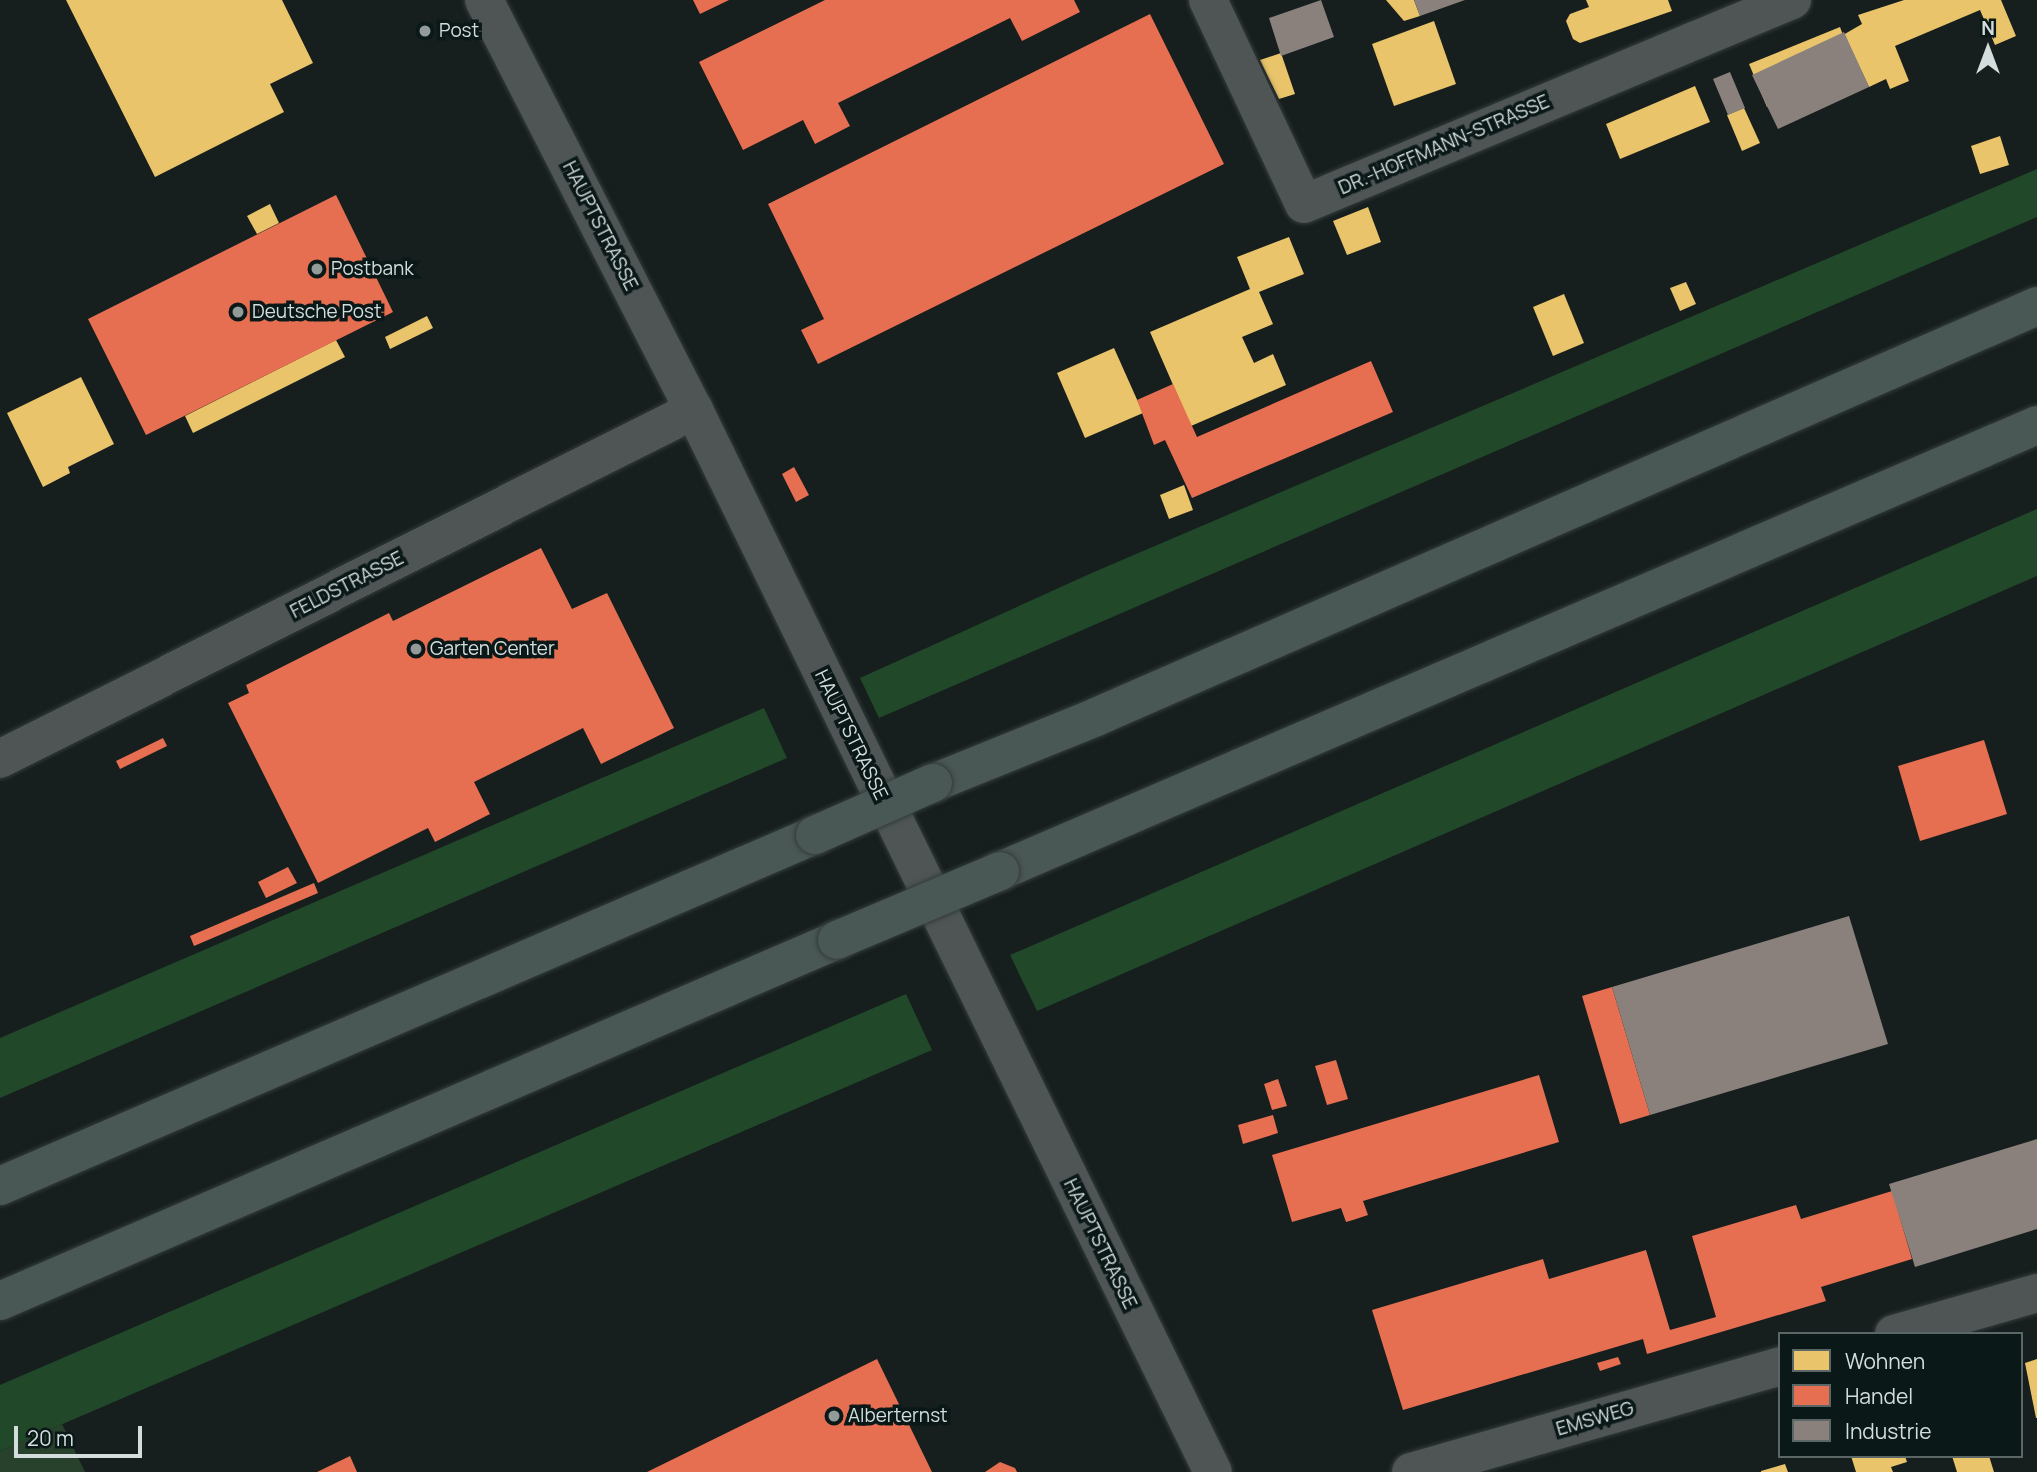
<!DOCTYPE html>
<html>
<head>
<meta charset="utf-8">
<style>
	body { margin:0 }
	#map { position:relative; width:2037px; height:1472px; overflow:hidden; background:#161e1e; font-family:Manrope,sans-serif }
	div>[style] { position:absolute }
	.green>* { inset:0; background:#28412d }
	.forest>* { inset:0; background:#214829 }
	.homes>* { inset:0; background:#e9c46a }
	.shops>* { inset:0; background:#e76f51 }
	.industry>* { inset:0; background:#8a817c }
	.roads { filter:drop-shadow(0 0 2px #343b3b) drop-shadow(0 0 2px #343b3b) }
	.minor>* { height:38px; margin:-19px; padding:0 19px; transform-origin:19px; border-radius:19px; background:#4f5555 }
	.tertiary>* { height:38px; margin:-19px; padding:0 19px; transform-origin:19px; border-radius:19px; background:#4f5555 }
	.motorway>* { height:38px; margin:-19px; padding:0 19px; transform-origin:19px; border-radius:19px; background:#495755 }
	.bridges { filter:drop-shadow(0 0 2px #343b3b) drop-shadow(0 0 2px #343b3b) }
	.motorway-bridge>* { height:38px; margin:-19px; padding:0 19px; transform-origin:19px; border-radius:19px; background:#495755 }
	.dots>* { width:19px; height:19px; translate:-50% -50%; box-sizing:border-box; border:4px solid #0a1818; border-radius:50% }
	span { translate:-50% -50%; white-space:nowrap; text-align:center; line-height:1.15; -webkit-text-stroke:7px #0a1818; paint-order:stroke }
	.poi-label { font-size:19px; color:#d4dddd }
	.left { translate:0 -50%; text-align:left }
	.street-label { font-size:19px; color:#d4dddd }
	.legend { position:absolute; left:1778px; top:1332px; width:245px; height:126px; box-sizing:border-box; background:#0a1818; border:2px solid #5b6767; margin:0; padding:9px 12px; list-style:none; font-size:21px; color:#d4dddd }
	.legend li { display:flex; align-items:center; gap:14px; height:35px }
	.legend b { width:35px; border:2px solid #5b6767 }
	.north { position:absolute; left:1953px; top:14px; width:70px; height:70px; -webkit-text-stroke:5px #0a1818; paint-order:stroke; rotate:0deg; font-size:19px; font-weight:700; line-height:28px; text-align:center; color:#d4dddd }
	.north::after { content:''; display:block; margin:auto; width:24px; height:32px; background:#d4dddd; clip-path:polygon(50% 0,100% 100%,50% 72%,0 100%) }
	.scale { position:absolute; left:14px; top:1426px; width:128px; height:32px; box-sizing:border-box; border:4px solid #d4dddd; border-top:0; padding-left:9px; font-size:21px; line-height:24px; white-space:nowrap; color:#d4dddd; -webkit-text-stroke:5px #0a1818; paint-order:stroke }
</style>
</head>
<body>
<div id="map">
	<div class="green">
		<div style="clip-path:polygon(62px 1424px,85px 1472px,0 1472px,0 1451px)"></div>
	</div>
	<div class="forest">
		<div style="clip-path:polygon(2037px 169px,2037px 217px,879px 718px,860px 678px,1094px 572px)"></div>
		<div style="clip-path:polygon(2037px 509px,2037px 576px,1037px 1011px,1010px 955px)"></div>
		<div style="clip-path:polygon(764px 708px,787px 758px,0 1098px,0 1038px)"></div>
		<div style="clip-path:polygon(906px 994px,932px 1050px,0 1451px,0 1385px)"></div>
	</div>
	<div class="homes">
		<div style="clip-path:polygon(66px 0,282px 0,313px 63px,270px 84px,284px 112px,155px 177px)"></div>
		<div style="clip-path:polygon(1386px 0,1414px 0,1420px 16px,1404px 21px)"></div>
		<div style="clip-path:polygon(1586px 0,1668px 0,1672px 11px,1580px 43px,1573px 39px,1566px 21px,1570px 14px,1589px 7px)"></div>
		<div style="clip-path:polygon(1904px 0,2001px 0,2016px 36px,1995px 45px,1980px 10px,1895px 46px,1909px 81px,1890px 89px,1886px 79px,1869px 87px,1847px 40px,1858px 70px,1767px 107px,1749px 64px,1840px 27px,1843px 35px,1862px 24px,1858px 15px)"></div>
		<div style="clip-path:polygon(1434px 21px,1456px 84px,1394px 106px,1372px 44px)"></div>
		<div style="clip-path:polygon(1281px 53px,1295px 94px,1279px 99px,1260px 60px)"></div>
		<div style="clip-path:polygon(1695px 86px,1710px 122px,1620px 159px,1606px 124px)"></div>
		<div style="clip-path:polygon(1744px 108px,1760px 143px,1742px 151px,1727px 115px)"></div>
		<div style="clip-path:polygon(2000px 136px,2009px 165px,1980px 174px,1971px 146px)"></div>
		<div style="clip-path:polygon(270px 204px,279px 223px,257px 234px,247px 216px)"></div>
		<div style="clip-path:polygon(1368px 207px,1381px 242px,1347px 255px,1333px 221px)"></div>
		<div style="clip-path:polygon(1289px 237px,1304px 274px,1259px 292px,1273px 324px,1242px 337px,1254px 363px,1273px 354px,1286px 385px,1191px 426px,1150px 332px,1250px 289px,1237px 257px)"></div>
		<div style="clip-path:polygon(1686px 282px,1696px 304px,1680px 311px,1670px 288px)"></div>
		<div style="clip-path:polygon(1564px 294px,1584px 343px,1553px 356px,1533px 307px)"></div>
		<div style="clip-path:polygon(427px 316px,433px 328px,390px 349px,385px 337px)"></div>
		<div style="clip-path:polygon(336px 340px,345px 357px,193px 433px,185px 416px)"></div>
		<div style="clip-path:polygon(1114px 348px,1143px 413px,1085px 438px,1057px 373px)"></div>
		<div style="clip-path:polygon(81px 377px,114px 444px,68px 467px,70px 473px,43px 487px,7px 413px)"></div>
		<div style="clip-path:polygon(1184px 485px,1193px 510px,1169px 519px,1160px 495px)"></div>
		<div style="clip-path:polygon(2037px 1359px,2037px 1418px,2036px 1418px,2025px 1363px)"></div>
		<div style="clip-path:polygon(1851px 1456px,1905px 1456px,1907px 1462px,1891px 1467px,1893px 1472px,1856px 1472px)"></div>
		<div style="clip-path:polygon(1952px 1456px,1989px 1456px,1994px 1472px,1957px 1472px)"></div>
		<div style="clip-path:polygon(1785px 1464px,1788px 1472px,1761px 1472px,1761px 1471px)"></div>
	</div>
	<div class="shops">
		<div style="clip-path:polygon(693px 0,729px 0,700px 14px)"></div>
		<div style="clip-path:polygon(825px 0,1074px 0,1080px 12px,1022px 41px,1010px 18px,838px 103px,850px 126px,815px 144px,803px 120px,743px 150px,699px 62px)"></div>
		<div style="clip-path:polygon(1150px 14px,1224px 164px,818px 364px,801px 330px,824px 319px,768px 204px)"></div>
		<div style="clip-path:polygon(336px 195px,393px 312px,146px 435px,88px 319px)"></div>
		<div style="clip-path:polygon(1371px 361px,1393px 412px,1192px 498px,1165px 440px,1154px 445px,1137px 400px,1173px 384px,1197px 437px)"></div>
		<div style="clip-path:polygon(794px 467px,809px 495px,796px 502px,782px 474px)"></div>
		<div style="clip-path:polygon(541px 548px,572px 609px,607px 593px,674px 728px,601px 764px,583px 728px,474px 782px,490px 814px,435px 842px,428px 828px,318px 883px,228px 703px,249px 693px,246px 685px,389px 613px,393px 621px)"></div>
		<div style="clip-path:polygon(163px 738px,167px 746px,120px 769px,116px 761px)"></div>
		<div style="clip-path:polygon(1984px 740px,2007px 814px,1920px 841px,1898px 766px)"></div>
		<div style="clip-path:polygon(288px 867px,297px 883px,266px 898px,258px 882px)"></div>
		<div style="clip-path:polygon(314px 883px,318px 893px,194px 946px,190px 936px)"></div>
		<div style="clip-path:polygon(1612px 987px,1650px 1115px,1620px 1124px,1582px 996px)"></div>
		<div style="clip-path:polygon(1336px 1060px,1348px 1099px,1327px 1105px,1315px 1066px)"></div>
		<div style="clip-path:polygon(1539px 1075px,1559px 1142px,1363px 1201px,1368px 1215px,1353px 1220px,1346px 1222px,1341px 1208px,1292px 1222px,1272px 1155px)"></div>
		<div style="clip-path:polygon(1278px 1079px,1287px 1106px,1272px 1110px,1264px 1084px)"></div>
		<div style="clip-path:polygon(1273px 1115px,1278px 1133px,1243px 1144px,1238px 1125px)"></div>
		<div style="clip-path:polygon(1892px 1191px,1912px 1259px,1821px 1287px,1826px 1301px,1647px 1354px,1643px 1339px,1403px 1410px,1372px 1310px,1543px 1259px,1549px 1279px,1646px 1250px,1670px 1330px,1716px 1317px,1692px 1236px,1796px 1205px,1801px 1219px)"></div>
		<div style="clip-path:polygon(1618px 1357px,1621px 1364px,1600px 1371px,1597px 1363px)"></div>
		<div style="clip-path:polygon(877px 1359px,932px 1472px,647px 1472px)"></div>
		<div style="clip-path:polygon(350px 1456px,357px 1472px,317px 1472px)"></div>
		<div style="clip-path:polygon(1000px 1462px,1015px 1468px,1017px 1472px,985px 1472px)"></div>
	</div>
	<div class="industry">
		<div style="clip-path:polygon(1321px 0,1334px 37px,1281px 56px,1269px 18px)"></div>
		<div style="clip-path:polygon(1414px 0,1465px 0,1420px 16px)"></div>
		<div style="clip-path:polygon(1844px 32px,1869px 87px,1778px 129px,1752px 75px)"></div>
		<div style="clip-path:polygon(1730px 72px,1745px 108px,1728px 115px,1713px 79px)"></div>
		<div style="clip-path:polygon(1849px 916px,1888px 1044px,1650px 1115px,1612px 987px)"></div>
		<div style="clip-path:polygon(2037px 1139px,2037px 1229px,1915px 1267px,1889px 1184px)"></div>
	</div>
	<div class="roads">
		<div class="minor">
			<div style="left:1208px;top:0;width:225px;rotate:64.8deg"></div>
			<div style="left:1304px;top:204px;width:529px;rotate:-22.69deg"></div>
			<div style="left:0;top:759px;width:777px;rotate:-26.7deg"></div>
			<div style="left:1894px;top:1334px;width:149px;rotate:-16deg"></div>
			<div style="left:1411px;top:1472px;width:384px;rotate:-16deg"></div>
		</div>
		<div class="tertiary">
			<div style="left:484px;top:0;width:461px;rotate:62.9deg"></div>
			<div style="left:694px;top:410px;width:1182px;rotate:63.96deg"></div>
		</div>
		<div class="motorway">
			<div style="left:933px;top:783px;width:176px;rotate:-22deg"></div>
			<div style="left:1096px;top:717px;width:1027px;rotate:-23.59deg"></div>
			<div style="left:1000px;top:871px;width:1129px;rotate:-23.27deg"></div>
			<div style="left:0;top:1186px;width:887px;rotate:-23.3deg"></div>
			<div style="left:0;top:1301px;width:912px;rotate:-23.33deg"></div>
		</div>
	</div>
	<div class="bridges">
		<div class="motorway-bridge">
			<div style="left:815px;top:835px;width:129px;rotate:-23.8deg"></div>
			<div style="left:837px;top:940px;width:177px;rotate:-22.9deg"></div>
		</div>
	</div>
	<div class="dots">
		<div style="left:425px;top:31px;background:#929a9a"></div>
		<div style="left:317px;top:269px;background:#929a9a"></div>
		<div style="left:238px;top:312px;background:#929a9a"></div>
		<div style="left:416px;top:649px;background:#929a9a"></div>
		<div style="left:834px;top:1416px;background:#929a9a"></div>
	</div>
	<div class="poi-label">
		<span class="left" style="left:439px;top:31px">Post</span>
		<span class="left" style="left:331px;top:269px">Postbank</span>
		<span class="left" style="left:252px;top:312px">Deutsche Post</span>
		<span class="left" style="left:430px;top:649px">Garten Center</span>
		<span class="left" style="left:848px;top:1416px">Alberternst</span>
	</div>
	<div class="street-label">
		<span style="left:1444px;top:145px;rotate:-23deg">DR.-HOFFMANN-STRASSE</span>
		<span style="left:600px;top:226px;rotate:63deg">HAUPTSTRASSE</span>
		<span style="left:347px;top:585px;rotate:-27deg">FELDSTRASSE</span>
		<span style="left:851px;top:735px;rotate:64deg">HAUPTSTRASSE</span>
		<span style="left:1100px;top:1244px;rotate:64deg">HAUPTSTRASSE</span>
		<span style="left:1595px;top:1419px;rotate:-16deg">EMSWEG</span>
	</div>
	<ul class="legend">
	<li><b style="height:19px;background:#e9c46a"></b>Wohnen</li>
	<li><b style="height:19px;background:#e76f51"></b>Handel</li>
	<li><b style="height:19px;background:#8a817c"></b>Industrie</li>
	</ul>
	<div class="north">N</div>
	<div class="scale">20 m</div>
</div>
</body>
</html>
